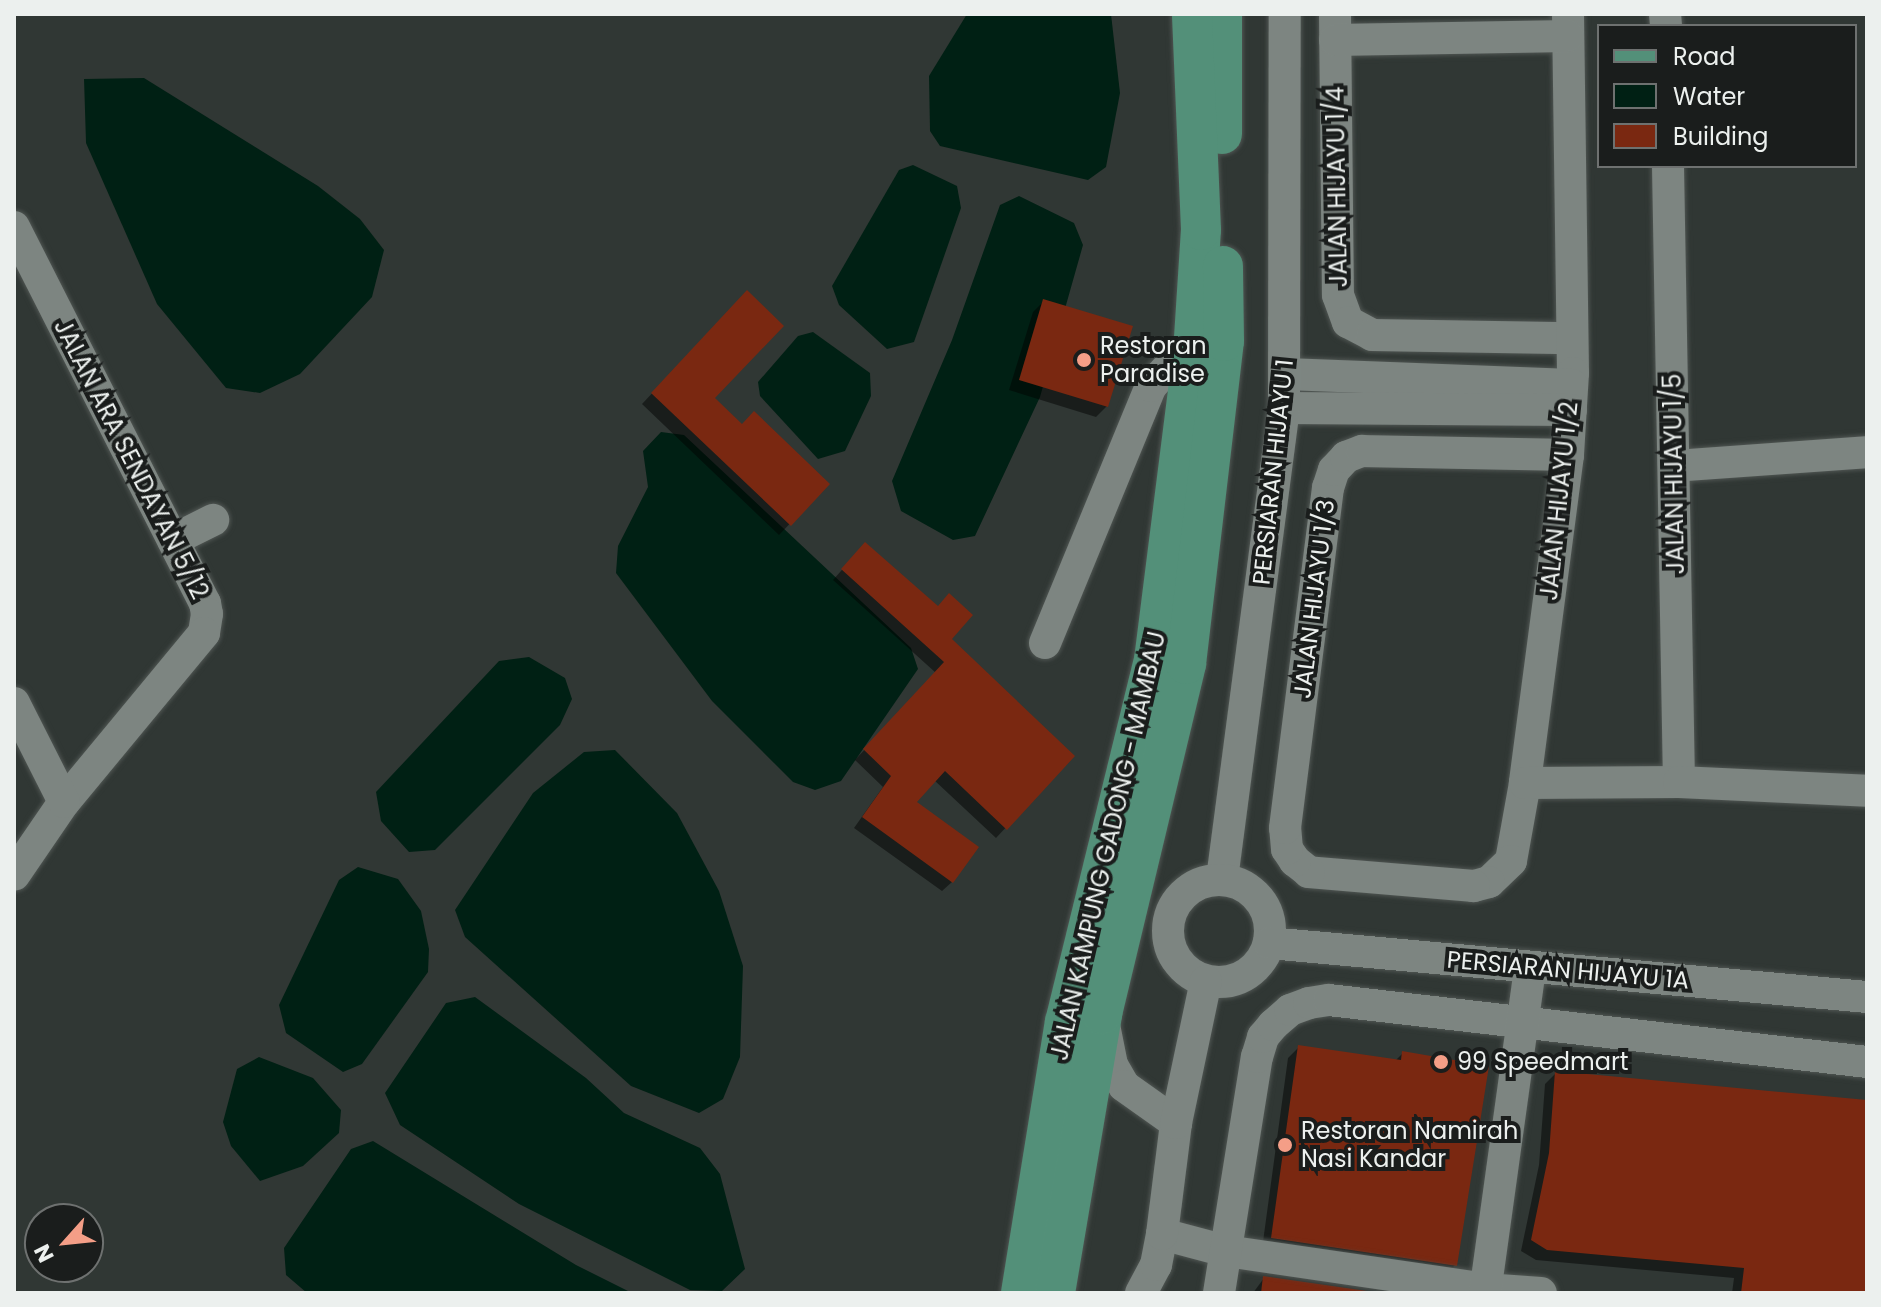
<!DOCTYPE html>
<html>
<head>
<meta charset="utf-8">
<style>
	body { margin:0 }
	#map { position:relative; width:1881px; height:1307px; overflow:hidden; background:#303734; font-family:Poppins,sans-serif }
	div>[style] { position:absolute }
	.water>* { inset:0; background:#002014 }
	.shadow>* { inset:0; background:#0007 }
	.building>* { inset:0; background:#7a2811 }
	.roads { filter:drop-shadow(0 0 2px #4f5552) drop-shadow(0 0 2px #4f5552) }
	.minor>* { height:32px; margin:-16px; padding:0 16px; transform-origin:16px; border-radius:16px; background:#7d8581 }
	.minor>.ring { margin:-16px; padding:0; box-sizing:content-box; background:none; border:32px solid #7d8581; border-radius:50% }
	.major>* { height:40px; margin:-20px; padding:0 20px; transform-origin:20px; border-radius:20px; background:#539079 }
	.dots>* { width:22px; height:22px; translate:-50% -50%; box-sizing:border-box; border:4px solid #1a1d1c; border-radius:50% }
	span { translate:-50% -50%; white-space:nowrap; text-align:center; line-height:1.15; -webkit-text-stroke:8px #1a1d1c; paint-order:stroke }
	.street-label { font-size:24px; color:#ecf0ee }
	.poi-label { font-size:24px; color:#ecf0ee }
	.left { translate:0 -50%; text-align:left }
	.frame { position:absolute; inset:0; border:16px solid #ecf0ee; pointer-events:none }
	.legend { position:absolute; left:1597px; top:24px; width:260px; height:144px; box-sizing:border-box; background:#1a1d1c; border:2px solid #6e7170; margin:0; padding:10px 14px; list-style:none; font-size:24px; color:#ecf0ee }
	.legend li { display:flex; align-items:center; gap:16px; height:40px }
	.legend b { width:40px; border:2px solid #6e7170 }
	.north { position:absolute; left:24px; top:1203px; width:80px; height:80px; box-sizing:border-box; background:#1a1d1c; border:2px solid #6e7170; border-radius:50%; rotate:243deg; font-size:22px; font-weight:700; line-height:32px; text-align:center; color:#ecf0ee }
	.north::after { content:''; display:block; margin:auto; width:28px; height:36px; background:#f49e87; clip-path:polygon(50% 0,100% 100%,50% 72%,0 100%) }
</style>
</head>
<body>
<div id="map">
	<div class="water">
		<div style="clip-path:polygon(967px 14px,1111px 14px,1120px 93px,1106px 167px,1088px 180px,940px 146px,930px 131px,929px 76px)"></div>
		<div style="clip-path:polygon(144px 78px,318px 186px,360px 219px,384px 250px,372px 297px,300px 374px,260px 393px,226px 388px,157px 304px,86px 143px,84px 79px)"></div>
		<div style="clip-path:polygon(913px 165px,957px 186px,961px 208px,914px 342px,887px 349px,839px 305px,832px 286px,899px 170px)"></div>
		<div style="clip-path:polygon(1019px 196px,1074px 223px,1083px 245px,1040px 397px,975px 536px,953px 540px,901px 511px,892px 481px,952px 340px,1000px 205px)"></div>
		<div style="clip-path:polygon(813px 332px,870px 373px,871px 396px,845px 451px,818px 459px,760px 396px,758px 382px,798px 336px)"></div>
		<div style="clip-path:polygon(661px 432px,684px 435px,911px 648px,918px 669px,841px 781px,815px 790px,793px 782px,712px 701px,616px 573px,618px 546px,648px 487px,643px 451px)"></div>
		<div style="clip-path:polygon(529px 657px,565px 678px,572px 699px,560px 725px,435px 850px,409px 852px,381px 821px,376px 792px,499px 661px)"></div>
		<div style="clip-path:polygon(615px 750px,677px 813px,719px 891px,743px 966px,740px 1057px,723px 1099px,699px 1113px,631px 1086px,465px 937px,455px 910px,533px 793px,584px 752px)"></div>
		<div style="clip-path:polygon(358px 867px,398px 879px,421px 911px,429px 949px,428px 972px,362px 1064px,343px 1072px,286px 1033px,279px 1005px,339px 880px)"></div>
		<div style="clip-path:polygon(475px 997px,586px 1078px,624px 1113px,700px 1148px,720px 1174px,745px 1269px,722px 1291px,690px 1290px,519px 1204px,400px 1125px,385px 1093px,446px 1003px)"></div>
		<div style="clip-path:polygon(259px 1057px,313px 1078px,341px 1110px,339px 1133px,303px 1166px,260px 1181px,231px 1146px,223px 1122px,237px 1069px)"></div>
		<div style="clip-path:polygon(373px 1141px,576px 1265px,632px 1293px,307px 1293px,286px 1275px,284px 1248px,351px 1149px)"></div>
	</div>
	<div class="shadow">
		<div style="clip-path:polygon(1044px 301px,1107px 406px,1096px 417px,1009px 390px,1033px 312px)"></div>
		<div style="clip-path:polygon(736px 304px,712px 398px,742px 426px,828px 484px,779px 535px,642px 404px)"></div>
		<div style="clip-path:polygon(856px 554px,1073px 756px,996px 838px,934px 780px,914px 802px,952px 882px,942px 891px,854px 828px,883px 787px,855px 760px,936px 673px,833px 580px)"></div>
		<div style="clip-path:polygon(1299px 1047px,1395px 1061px,1403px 1053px,1455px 1265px,1444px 1276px,1262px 1249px,1288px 1058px)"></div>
		<div style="clip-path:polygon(1556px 1073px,1867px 1102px,1867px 1293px,1732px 1293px,1734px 1278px,1536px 1260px,1521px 1251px,1539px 1165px,1545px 1084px)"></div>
		<div style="clip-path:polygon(1264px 1278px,1368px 1293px,1253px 1293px)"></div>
	</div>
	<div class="building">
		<div style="clip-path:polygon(747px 290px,784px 326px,715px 398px,742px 424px,754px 411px,830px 484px,791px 526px,651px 393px)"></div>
		<div style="clip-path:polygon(1043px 299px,1133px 326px,1108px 407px,1019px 380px)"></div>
		<div style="clip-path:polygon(865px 542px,938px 606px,949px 593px,973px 615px,952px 639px,1075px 756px,1007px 830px,945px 771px,917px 802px,979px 847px,953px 883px,862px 817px,891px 776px,863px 749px,944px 662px,841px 569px)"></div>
		<div style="clip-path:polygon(1298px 1045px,1401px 1060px,1402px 1051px,1489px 1066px,1457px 1266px,1271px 1238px)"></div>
		<div style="clip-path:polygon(1555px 1071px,1867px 1100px,1867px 1293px,1741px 1293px,1744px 1268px,1547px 1250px,1531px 1240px,1549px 1153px)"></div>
		<div style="clip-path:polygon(1263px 1276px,1381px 1293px,1261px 1293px)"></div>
	</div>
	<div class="roads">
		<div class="minor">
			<div style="left:1335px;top:14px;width:281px;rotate:89.4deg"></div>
			<div style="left:1338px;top:295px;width:29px;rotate:70deg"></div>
			<div style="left:1348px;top:322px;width:27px;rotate:28deg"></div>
			<div style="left:1372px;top:335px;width:200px;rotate:0.9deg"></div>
			<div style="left:1568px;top:14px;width:359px;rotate:89.2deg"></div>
			<div style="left:1573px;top:373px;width:82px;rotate:93.5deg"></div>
			<div style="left:1568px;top:455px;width:331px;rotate:97.5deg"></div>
			<div style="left:1525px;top:783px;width:79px;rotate:100.2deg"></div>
			<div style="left:1511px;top:861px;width:30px;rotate:136deg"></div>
			<div style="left:1489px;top:882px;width:16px;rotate:165deg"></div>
			<div style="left:1474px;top:886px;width:166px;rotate:-175.2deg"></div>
			<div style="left:1309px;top:872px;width:18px;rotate:-142deg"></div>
			<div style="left:1295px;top:861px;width:14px;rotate:-124deg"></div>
			<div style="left:1287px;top:849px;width:21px;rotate:-95deg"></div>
			<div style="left:1285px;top:828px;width:343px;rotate:-82.8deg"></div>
			<div style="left:1328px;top:488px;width:19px;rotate:-72deg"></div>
			<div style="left:1334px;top:470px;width:18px;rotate:-47deg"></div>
			<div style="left:1346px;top:457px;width:17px;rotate:-21deg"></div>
			<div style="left:1362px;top:451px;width:206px;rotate:1.1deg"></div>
			<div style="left:1665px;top:14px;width:12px;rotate:85deg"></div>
			<div style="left:1335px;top:40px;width:233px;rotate:-1deg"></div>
			<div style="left:1668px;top:166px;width:616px;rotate:88.98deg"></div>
			<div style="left:14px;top:227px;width:422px;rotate:63.1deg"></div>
			<div style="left:205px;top:603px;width:11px;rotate:80deg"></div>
			<div style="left:207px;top:614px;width:19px;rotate:99deg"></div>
			<div style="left:204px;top:633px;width:219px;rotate:129.6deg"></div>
			<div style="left:64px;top:802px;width:88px;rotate:124.4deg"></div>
			<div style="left:1286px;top:374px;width:286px;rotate:2.2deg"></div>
			<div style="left:1284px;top:408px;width:287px;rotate:0.4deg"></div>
			<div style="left:1674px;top:466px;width:194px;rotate:-4.1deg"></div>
			<div style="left:173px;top:540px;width:45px;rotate:-26.6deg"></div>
			<div style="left:1045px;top:643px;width:278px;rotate:-67.6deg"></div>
			<div style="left:1151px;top:386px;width:22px;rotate:-47deg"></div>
			<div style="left:1166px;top:370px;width:32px;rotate:-32deg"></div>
			<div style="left:14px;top:703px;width:111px;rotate:63.2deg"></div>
			<div style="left:1525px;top:783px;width:154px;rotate:-0.4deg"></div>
			<div style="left:1679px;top:782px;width:188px;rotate:2.7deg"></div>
			<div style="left:1222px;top:879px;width:475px;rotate:-82.5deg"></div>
			<div style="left:1284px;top:408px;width:394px;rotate:-89.9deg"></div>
			<div class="ring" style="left:1168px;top:880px;width:70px;height:70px"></div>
			<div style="left:1269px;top:943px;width:600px;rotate:5.16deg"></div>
			<div style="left:1104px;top:1025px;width:41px;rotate:78.7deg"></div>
			<div style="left:1112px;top:1065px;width:24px;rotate:60deg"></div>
			<div style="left:1124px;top:1086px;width:64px;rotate:35.4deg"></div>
			<div style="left:1162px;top:1234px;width:66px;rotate:14.9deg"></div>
			<div style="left:1226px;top:1251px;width:262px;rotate:8.3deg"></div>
			<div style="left:1485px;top:1289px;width:56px;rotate:4.1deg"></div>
			<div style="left:1141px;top:1293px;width:32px;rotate:-62deg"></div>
			<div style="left:1156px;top:1265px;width:32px;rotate:-79deg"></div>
			<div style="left:1162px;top:1234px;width:112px;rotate:-82.8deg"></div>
			<div style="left:1176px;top:1123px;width:145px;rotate:-78.1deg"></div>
			<div style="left:1219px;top:1293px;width:239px;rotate:-80.9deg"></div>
			<div style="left:1257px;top:1057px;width:21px;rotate:-73deg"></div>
			<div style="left:1263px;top:1037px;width:16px;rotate:-50deg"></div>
			<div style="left:1273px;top:1025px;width:23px;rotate:-41deg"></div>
			<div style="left:1290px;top:1010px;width:20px;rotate:-20deg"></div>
			<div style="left:1309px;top:1003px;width:20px;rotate:-9deg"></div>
			<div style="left:1329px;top:1000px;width:542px;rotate:6.57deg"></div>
			<div style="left:1485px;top:1293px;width:329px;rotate:-82.1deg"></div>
		</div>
		<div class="major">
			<div style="left:1222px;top:14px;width:120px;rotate:90deg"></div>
			<div style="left:1021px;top:1293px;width:275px;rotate:-80.8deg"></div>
			<div style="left:1065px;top:1022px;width:373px;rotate:-76.2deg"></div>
			<div style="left:1154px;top:660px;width:309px;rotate:-82.8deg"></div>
			<div style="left:1193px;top:353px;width:123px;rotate:-86.3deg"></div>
			<div style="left:1201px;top:230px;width:216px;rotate:-92.4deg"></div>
			<div style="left:1055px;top:1293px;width:283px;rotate:-80.4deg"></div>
			<div style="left:1102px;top:1014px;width:360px;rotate:-76.5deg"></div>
			<div style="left:1186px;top:664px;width:325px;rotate:-83.3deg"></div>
			<div style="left:1224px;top:341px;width:75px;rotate:-90.8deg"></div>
		</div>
	</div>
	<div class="dots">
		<div style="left:1084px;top:360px;background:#f49e87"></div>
		<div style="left:1441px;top:1062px;background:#f49e87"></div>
		<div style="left:1285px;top:1145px;background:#f49e87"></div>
	</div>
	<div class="street-label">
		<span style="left:1337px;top:187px;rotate:-91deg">JALAN HIJAYU 1/4</span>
		<span style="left:131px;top:459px;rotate:63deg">JALAN ARA SENDAYAN 5/12</span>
		<span style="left:1273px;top:472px;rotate:-84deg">PERSIARAN HIJAYU 1</span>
		<span style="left:1674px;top:474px;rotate:-91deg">JALAN HIJAYU 1/5</span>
		<span style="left:1559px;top:501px;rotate:-84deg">JALAN HIJAYU 1/2</span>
		<span style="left:1314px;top:599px;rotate:-83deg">JALAN HIJAYU 1/3</span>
		<span style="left:1108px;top:846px;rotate:-77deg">JALAN KAMPUNG GADONG - MAMBAU</span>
		<span style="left:1568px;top:970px;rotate:5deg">PERSIARAN HIJAYU 1A</span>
	</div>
	<div class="poi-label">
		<span class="left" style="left:1100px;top:360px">Restoran<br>Paradise</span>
		<span class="left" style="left:1457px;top:1062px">99 Speedmart</span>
		<span class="left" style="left:1301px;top:1145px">Restoran Namirah<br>Nasi Kandar</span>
	</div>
	<div class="frame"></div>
	<ul class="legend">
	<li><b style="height:10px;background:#539079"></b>Road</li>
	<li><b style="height:22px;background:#002014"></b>Water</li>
	<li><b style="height:22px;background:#7a2811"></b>Building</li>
	</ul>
	<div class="north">N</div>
</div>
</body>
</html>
